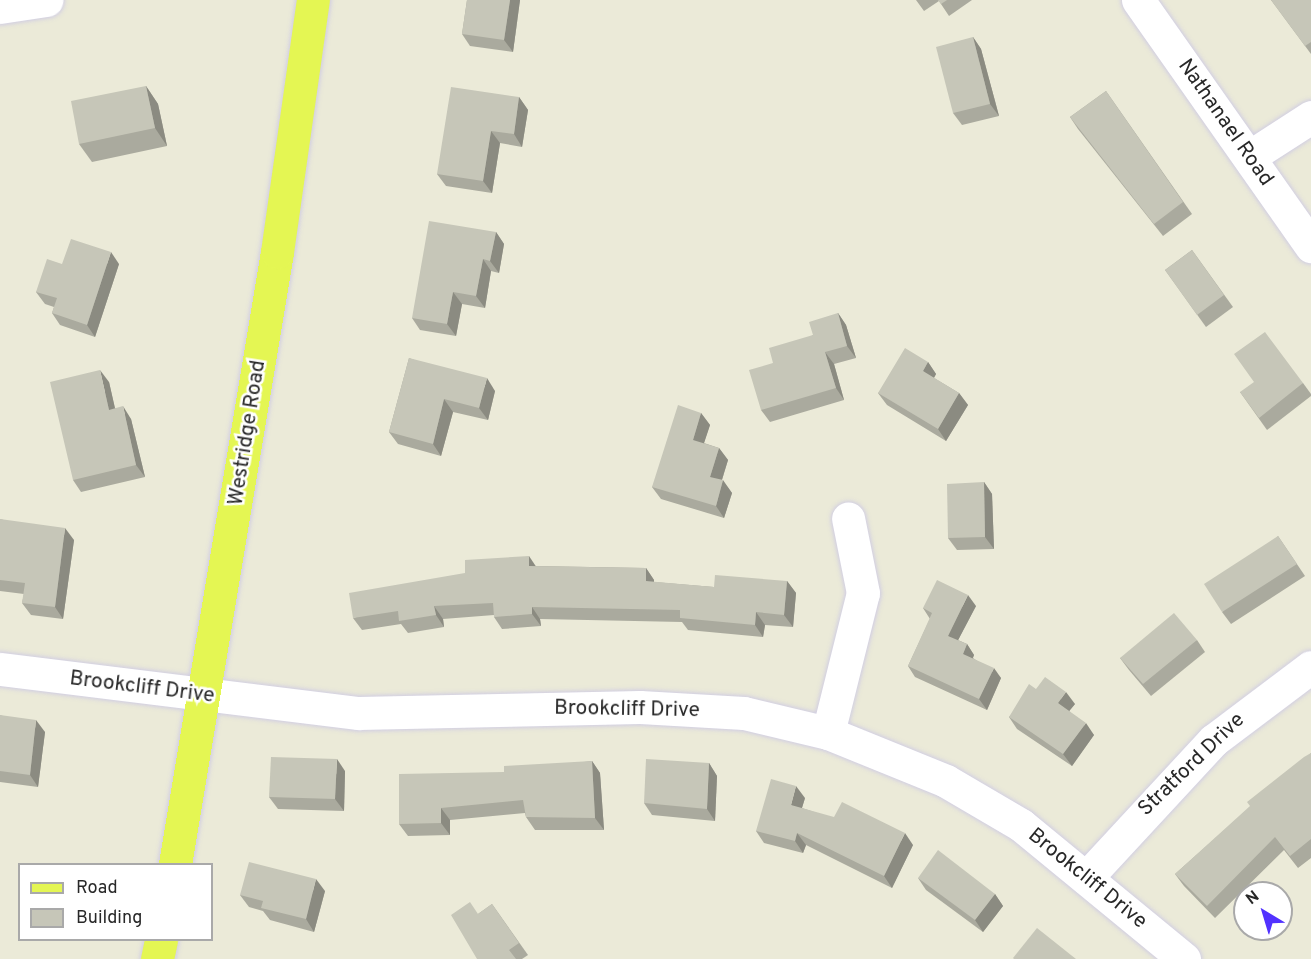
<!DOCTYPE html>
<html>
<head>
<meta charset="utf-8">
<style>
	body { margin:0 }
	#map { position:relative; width:1311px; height:959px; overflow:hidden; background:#ebead8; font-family:Overpass,sans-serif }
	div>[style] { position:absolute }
	.roads { filter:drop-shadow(0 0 2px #d1cee2) drop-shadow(0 0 2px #d1cee2) }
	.minor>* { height:33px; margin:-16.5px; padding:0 16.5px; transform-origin:16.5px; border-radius:16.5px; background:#fff }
	.major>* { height:33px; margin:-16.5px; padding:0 16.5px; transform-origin:16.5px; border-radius:16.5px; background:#e4f653 }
	.wall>* { inset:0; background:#aaaa9e }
	.shaded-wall>* { inset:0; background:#8b8b81 }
	.building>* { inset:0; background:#c6c6b8 }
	span { translate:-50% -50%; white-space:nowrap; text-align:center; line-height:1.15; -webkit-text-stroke:5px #fff; paint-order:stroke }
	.street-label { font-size:21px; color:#282828 }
	.legend { position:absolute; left:18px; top:863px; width:195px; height:78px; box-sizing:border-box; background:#fff; border:2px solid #a9a9a9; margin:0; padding:8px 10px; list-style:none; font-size:18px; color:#282828 }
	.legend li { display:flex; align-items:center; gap:12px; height:30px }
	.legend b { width:30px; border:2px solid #a9a9a9 }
	.north { position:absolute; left:1233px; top:881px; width:60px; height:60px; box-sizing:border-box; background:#fff; border:2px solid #a9a9a9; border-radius:50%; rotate:322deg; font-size:16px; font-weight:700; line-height:24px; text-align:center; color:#282828 }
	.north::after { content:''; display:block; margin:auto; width:21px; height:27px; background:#5232ff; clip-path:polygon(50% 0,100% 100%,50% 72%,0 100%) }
</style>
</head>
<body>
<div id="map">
	<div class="roads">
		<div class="minor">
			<div style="left:1138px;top:0;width:301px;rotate:54.9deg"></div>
			<div style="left:0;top:7px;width:47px;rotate:-8.7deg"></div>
			<div style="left:1249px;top:157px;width:74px;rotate:-32.8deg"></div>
			<div style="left:0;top:669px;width:361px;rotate:7deg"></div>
			<div style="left:358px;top:713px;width:282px;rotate:-1.2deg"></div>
			<div style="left:640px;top:707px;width:104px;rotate:3.3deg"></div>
			<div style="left:744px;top:713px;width:86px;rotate:13.4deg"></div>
			<div style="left:828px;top:733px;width:127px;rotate:22.1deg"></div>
			<div style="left:946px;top:781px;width:87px;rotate:30.4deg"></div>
			<div style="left:1021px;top:825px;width:211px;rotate:39.4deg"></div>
			<div style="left:828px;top:733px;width:144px;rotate:-76deg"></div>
			<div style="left:863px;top:593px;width:76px;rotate:-101.3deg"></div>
			<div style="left:1086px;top:878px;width:188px;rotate:-47.2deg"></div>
			<div style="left:1214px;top:740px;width:121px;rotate:-37deg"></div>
		</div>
		<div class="major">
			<div style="left:175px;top:864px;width:620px;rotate:-80.54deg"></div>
			<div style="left:277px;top:252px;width:255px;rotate:-81.9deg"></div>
			<div style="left:157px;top:959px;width:19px;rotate:-78deg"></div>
		</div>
	</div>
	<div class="wall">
		<div style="clip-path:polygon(467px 0,520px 0,513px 52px,470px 46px,462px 34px)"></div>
		<div style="clip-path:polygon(916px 0,972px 0,949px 16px,939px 1px,924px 11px)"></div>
		<div style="clip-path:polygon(1271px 0,1311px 0,1311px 54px)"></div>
		<div style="clip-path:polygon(973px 37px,981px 49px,999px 116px,962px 125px,953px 113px)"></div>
		<div style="clip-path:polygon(146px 86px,158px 104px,167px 146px,92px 162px,79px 144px)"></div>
		<div style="clip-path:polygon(1106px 91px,1192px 214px,1163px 236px,1078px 129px,1070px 117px)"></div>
		<div style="clip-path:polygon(519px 97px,528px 110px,522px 147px,500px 143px,492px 193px,446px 186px,437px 174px)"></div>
		<div style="clip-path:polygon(496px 232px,504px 244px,499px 273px,491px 271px,485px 308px,462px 304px,456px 336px,420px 330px,412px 318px)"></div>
		<div style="clip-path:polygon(1192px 250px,1233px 307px,1206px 327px,1165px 270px)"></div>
		<div style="clip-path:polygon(62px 264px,119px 264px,95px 337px,60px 325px,52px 313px,54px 307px,45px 304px,36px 292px)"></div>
		<div style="clip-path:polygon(838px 313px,846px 325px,856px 358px,834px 364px,844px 400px,770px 422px,761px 410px,773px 363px,813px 335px)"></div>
		<div style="clip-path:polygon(409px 358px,495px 391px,488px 420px,453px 412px,441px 456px,398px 444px,389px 432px)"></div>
		<div style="clip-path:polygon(928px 362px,936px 374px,934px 378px,959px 393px,968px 405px,946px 441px,887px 405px,878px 393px)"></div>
		<div style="clip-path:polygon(109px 382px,115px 408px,131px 419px,145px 477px,81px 492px,73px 480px)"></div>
		<div style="clip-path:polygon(1303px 383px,1311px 394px,1311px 396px,1267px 430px,1240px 392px)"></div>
		<div style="clip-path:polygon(701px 413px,710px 425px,704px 443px,719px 448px,728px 460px,722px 480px,732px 493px,724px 518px,661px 499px,652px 487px)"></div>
		<div style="clip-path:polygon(984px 482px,992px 494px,994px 549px,957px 550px,948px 538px)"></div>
		<div style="clip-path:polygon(0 519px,74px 540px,63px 619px,31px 615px,22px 603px,24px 594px,0 591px)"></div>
		<div style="clip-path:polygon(1278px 536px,1305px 576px,1231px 624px,1222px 612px)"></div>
		<div style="clip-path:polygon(536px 566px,646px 568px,654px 580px,654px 582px,714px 587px,787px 581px,796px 593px,793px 627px,765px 625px,763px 637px,688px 630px,682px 622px,540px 619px,541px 626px,502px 629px,494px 617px,494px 615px,443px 619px,444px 627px,408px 633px,401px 624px,362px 630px,353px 618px)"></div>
		<div style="clip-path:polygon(976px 606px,958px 640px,967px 644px,974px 655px,973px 658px,1001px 678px,987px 710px,915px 677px,908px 666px,930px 619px,923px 608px)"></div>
		<div style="clip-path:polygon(1197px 640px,1205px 652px,1151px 696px,1129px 670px,1120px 658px)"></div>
		<div style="clip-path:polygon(1036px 689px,1075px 704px,1069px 711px,1094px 735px,1072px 766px,1017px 729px,1009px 717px)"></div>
		<div style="clip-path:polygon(0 715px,45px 732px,38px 787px,0 782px)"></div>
		<div style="clip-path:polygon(1311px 753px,1311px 858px,1298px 868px,1284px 850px,1215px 918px,1184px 886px,1175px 874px)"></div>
		<div style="clip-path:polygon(592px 761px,600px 773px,604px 830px,535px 830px,526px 817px,525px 813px,450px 820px,450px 835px,408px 836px,399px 824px,504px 772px)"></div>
		<div style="clip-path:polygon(709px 763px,717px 776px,715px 821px,652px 815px,644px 803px)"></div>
		<div style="clip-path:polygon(345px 771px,344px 811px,278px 809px,269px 797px)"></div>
		<div style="clip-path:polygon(805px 798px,802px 808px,913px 845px,892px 888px,806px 845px,803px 853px,764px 843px,756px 831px)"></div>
		<div style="clip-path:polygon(918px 878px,995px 894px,1003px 906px,983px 932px,926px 890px)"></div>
		<div style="clip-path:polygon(325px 891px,314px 932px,270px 920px,263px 911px,249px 907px,240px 895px)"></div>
		<div style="clip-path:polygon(492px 904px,528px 955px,522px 959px,477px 959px,478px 914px)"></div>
	</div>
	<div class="shaded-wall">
		<div style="clip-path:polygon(510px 0,520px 0,513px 52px,504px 40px)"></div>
		<div style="clip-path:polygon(973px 37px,981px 49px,999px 116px,990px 104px)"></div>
		<div style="clip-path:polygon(146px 86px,158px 104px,167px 146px,155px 128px)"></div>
		<div style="clip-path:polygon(519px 97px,528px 110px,522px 147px,514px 134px)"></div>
		<div style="clip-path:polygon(491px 131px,500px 143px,492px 193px,483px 181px)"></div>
		<div style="clip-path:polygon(496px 232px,504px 244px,499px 273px,490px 261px)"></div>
		<div style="clip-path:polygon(111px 252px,119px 264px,95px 337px,87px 325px)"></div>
		<div style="clip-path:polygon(483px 259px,491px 271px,485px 308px,476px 296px)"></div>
		<div style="clip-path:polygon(453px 292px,462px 304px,456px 336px,447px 324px)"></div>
		<div style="clip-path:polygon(838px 313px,846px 325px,856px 358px,847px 346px)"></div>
		<div style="clip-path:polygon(825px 352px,834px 364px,844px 400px,836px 388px)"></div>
		<div style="clip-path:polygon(928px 362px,936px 374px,931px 383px,923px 371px)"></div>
		<div style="clip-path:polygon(100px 370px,109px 382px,118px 422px,109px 410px)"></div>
		<div style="clip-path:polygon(487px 378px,495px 391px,488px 420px,479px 408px)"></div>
		<div style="clip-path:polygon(959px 393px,968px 405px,946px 441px,938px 429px)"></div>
		<div style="clip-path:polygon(444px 399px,453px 412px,441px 456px,433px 444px)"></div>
		<div style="clip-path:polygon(123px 406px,131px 419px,145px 477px,136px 465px)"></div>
		<div style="clip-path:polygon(701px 413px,710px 425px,701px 452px,693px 440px)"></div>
		<div style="clip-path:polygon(719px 448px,728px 460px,719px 489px,710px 477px)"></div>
		<div style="clip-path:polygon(723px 480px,732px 493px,724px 518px,716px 506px)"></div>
		<div style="clip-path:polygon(984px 482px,992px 494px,994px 549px,985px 537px)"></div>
		<div style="clip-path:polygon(65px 528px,74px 540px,63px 619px,55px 607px)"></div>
		<div style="clip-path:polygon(529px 556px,537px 568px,529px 566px)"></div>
		<div style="clip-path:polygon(646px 568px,654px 580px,654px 593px,646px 581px)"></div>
		<div style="clip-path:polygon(787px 581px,796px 593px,793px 627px,784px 615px)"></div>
		<div style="clip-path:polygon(968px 595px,976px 606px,955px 646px,948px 636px)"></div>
		<div style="clip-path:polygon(434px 606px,443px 619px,444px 627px,436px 615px)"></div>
		<div style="clip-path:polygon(532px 607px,540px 619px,541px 626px,532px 614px)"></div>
		<div style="clip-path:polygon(756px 612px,765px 625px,763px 637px,755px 625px)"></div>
		<div style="clip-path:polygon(967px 644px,974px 655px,970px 664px,963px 654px)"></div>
		<div style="clip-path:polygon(994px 668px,1001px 678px,987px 710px,979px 699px)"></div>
		<div style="clip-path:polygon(1066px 692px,1075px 704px,1066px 715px,1058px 703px)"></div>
		<div style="clip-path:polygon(36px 720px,45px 732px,38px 787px,30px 775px)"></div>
		<div style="clip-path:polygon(1086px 723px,1094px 735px,1072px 766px,1063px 754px)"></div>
		<div style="clip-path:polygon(337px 759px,345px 771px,344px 811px,335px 799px)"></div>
		<div style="clip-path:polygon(592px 761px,600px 773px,604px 830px,595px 818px)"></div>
		<div style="clip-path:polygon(709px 763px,717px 776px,715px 821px,707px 809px)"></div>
		<div style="clip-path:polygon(796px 786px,805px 798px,799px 817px,791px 805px)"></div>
		<div style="clip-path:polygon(441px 808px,450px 820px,450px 835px,441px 823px)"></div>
		<div style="clip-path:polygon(797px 833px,806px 845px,803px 853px,795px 841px)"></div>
		<div style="clip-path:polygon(905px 833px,913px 845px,892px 888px,884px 876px)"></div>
		<div style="clip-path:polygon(316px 879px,325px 891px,314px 932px,306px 919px)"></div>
		<div style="clip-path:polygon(995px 894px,1003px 906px,983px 932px,975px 920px)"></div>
	</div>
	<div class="building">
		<div style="clip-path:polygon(467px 0,510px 0,504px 40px,462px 34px)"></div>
		<div style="clip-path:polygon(938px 0,947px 0,941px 4px)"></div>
		<div style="clip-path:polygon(1271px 0,1311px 0,1311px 42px,1305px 46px)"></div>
		<div style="clip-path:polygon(973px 37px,990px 104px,953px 113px,936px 47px)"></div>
		<div style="clip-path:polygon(146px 86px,155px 128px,79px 144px,71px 101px)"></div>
		<div style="clip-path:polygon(451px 87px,519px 97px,514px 134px,491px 131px,483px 181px,437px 174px)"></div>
		<div style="clip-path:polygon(1106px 91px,1183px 202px,1154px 224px,1070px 117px)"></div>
		<div style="clip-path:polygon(429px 221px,496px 232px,490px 261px,483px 259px,476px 296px,453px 292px,447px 324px,412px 318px)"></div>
		<div style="clip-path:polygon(71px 239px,111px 252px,87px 325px,52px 313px,57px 298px,36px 292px,47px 259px,62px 264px)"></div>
		<div style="clip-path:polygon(1192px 250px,1224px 295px,1197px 315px,1165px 270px)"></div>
		<div style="clip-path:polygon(838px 313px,847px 346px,825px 352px,836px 388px,761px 410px,749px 370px,773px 363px,769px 348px,813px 335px,809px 322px)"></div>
		<div style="clip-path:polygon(1265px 332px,1303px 383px,1259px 418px,1240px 392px,1254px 382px,1234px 354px)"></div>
		<div style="clip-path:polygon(905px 348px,928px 362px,923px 371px,959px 393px,938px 429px,878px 393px)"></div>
		<div style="clip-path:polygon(409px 358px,487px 378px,479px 408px,444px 399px,433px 444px,389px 432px)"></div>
		<div style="clip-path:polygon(100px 370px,109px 410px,123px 406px,136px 465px,73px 480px,50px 382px)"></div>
		<div style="clip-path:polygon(678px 405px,701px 413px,693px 440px,719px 448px,710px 477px,723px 480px,716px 506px,652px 487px)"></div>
		<div style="clip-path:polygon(984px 482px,985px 537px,948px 538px,947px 484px)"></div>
		<div style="clip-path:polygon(0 519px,65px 528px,55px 607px,22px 603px,25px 583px,0 580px)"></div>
		<div style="clip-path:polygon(1278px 536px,1297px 564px,1222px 612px,1204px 584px)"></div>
		<div style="clip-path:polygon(529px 556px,529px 566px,646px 568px,646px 581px,714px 587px,715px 575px,787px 581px,784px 615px,756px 612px,755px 625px,680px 618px,680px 610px,532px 607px,532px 614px,494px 617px,493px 603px,434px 606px,436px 615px,399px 621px,398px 611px,353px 618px,349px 593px,465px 573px,465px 560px)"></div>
		<div style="clip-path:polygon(937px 580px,968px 595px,948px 636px,967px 644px,963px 654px,994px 668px,979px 699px,908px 666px,932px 613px,923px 608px)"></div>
		<div style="clip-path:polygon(1174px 613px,1197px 640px,1143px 684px,1120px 658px)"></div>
		<div style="clip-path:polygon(1045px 677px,1066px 692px,1058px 703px,1086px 723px,1063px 754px,1009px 717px,1029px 684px,1036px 689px)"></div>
		<div style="clip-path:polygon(0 715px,36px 720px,30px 775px,0 771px)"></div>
		<div style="clip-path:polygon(1311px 753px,1311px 839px,1290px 856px,1275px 837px,1207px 906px,1175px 874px,1250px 806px,1247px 802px,1304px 757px)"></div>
		<div style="clip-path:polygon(271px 757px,337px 759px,335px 799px,269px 797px)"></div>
		<div style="clip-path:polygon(646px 759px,709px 763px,707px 809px,644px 803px)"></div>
		<div style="clip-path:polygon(592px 761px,595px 818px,526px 817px,523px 800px,441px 808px,441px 823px,399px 824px,399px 774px,504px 772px,504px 766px)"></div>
		<div style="clip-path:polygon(771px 779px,796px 786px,791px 805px,834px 817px,842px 802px,905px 833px,884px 876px,797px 833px,795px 841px,756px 831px)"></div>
		<div style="clip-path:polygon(938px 850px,995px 894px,975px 920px,918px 878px)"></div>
		<div style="clip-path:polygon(249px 862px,316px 879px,306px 919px,261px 908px,263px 901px,240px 895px)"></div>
		<div style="clip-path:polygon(470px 902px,478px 914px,492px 904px,519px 943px,509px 950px,516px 959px,477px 959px,451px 915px)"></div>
		<div style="clip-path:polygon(1037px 928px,1076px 959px,1014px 959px,1013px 958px)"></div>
	</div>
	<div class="street-label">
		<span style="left:1225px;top:123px;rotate:55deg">Nathanael Road</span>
		<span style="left:248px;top:433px;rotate:-81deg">Westridge Road</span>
		<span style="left:142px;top:688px;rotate:7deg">Brookcliff Drive</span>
		<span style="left:627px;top:710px;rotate:1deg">Brookcliff Drive</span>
		<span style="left:1192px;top:765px;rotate:-44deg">Stratford Drive</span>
		<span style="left:1087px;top:879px;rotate:39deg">Brookcliff Drive</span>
	</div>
	<ul class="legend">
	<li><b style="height:8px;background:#e4f653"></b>Road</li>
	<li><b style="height:16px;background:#c6c6b8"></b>Building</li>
	</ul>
	<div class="north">N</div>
</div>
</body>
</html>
